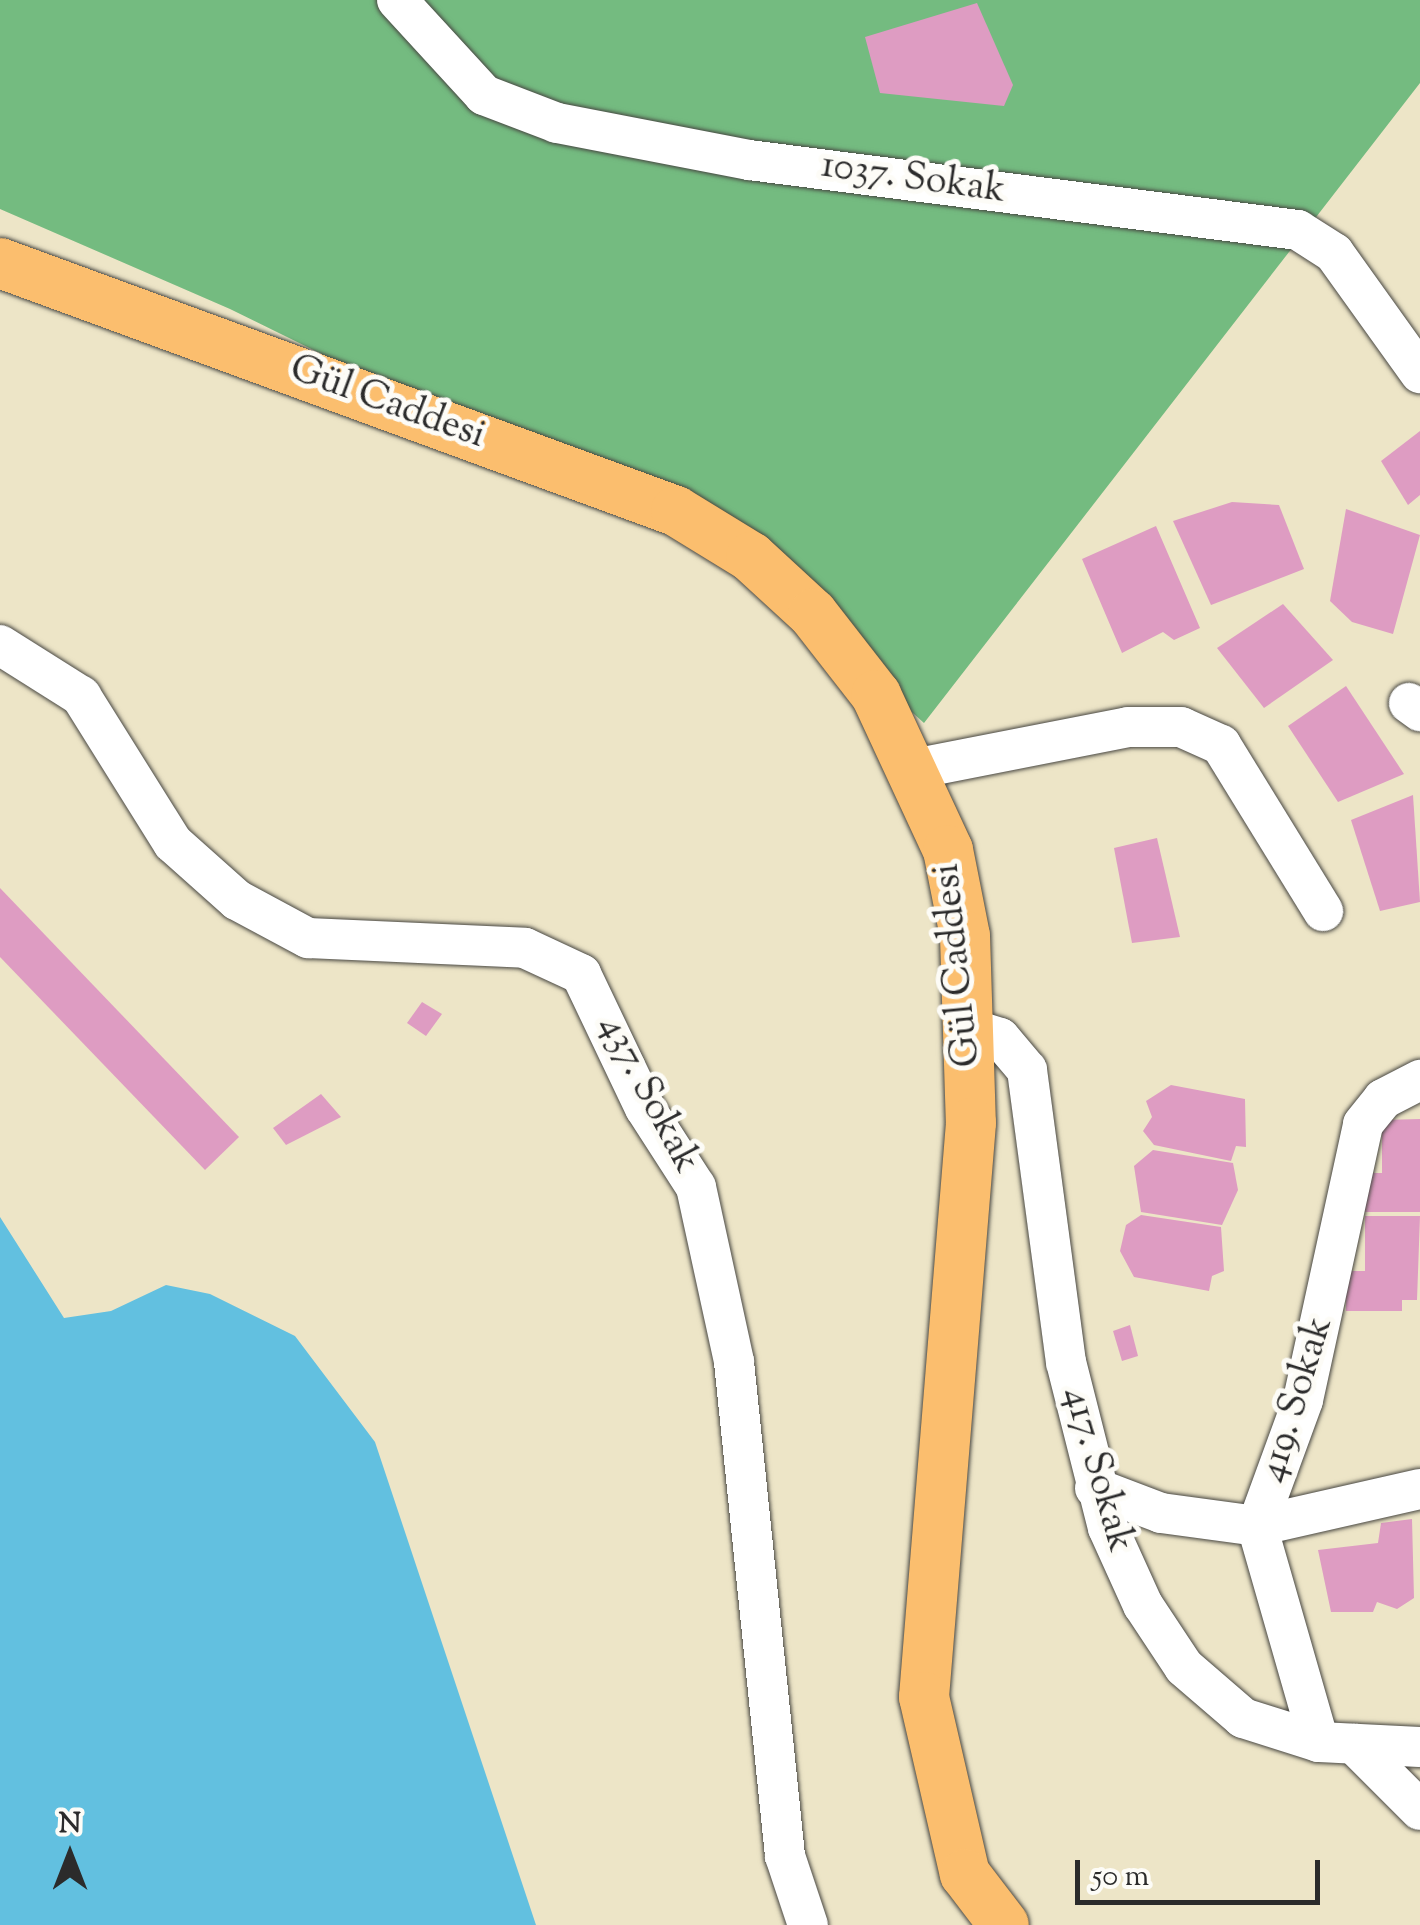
<!DOCTYPE html>
<html>
<head>
<meta charset="utf-8">
<style>
	body { margin:0 }
	#map { position:relative; width:1420px; height:1925px; overflow:hidden; background:#ede5c7; font-family:"Sorts Mill Goudy",serif }
	div>[style] { position:absolute }
	.forest>* { inset:0; background:#74bb80 }
	.water>* { inset:0; background:#62c0e0 }
	.building>* { inset:0; background:#de9cc2 }
	.roads { filter:drop-shadow(0 0 2px #484742) drop-shadow(0 0 2px #484742) }
	.minor>* { height:40px; margin:-20px; padding:0 20px; transform-origin:20px; border-radius:20px; background:#fff }
	.major>* { height:50px; margin:-25px; padding:0 25px; transform-origin:25px; border-radius:25px; background:#fbbe6e }
	span { translate:-50% -50%; white-space:nowrap; text-align:center; line-height:1.15; -webkit-text-stroke:10px #fdfcf7; paint-order:stroke }
	.street-label { font-size:38px; color:#2b2b2b }
	.north { position:absolute; left:20px; top:1805px; width:100px; height:100px; -webkit-text-stroke:8px #fdfcf7; paint-order:stroke; rotate:0deg; font-size:28px; font-weight:700; line-height:40px; text-align:center; color:#2b2b2b }
	.north::after { content:''; display:block; margin:auto; width:35px; height:45px; background:#2b2b2b; clip-path:polygon(50% 0,100% 100%,50% 72%,0 100%) }
	.scale { position:absolute; left:1075px; top:1860px; width:245px; height:45px; box-sizing:border-box; border:5px solid #2b2b2b; border-top:0; padding-left:12px; font-size:30px; line-height:35px; white-space:nowrap; color:#2b2b2b; -webkit-text-stroke:8px #fdfcf7; paint-order:stroke }
</style>
</head>
<body>
<div id="map">
	<div class="forest">
		<div style="clip-path:polygon(0 0,1420px 0,1420px 83px,924px 723px,748px 564px,230px 309px,0 209px)"></div>
	</div>
	<div class="water">
		<div style="clip-path:polygon(0 1217px,64px 1318px,111px 1311px,166px 1285px,210px 1294px,295px 1336px,375px 1442px,536px 1925px,0 1925px)"></div>
	</div>
	<div class="building">
		<div style="clip-path:polygon(977px 3px,1013px 85px,1004px 106px,880px 93px,865px 37px)"></div>
		<div style="clip-path:polygon(1420px 431px,1420px 495px,1408px 505px,1381px 461px)"></div>
		<div style="clip-path:polygon(1232px 502px,1279px 505px,1304px 569px,1211px 605px,1173px 521px)"></div>
		<div style="clip-path:polygon(1346px 509px,1420px 535px,1393px 634px,1352px 622px,1330px 601px)"></div>
		<div style="clip-path:polygon(1156px 526px,1200px 628px,1174px 640px,1163px 632px,1122px 653px,1082px 559px)"></div>
		<div style="clip-path:polygon(1283px 604px,1333px 660px,1264px 708px,1217px 648px)"></div>
		<div style="clip-path:polygon(1346px 686px,1404px 774px,1338px 802px,1288px 726px)"></div>
		<div style="clip-path:polygon(1413px 795px,1420px 902px,1380px 911px,1351px 820px)"></div>
		<div style="clip-path:polygon(1157px 838px,1180px 937px,1132px 943px,1114px 848px)"></div>
		<div style="clip-path:polygon(0 888px,239px 1137px,205px 1170px,0 957px)"></div>
		<div style="clip-path:polygon(422px 1002px,442px 1014px,426px 1036px,407px 1023px)"></div>
		<div style="clip-path:polygon(1171px 1085px,1245px 1099px,1246px 1147px,1236px 1146px,1231px 1161px,1154px 1145px,1143px 1131px,1152px 1117px,1146px 1101px)"></div>
		<div style="clip-path:polygon(321px 1094px,341px 1117px,286px 1145px,273px 1128px)"></div>
		<div style="clip-path:polygon(1420px 1119px,1420px 1212px,1365px 1212px,1364px 1173px,1382px 1173px,1382px 1120px)"></div>
		<div style="clip-path:polygon(1153px 1150px,1233px 1163px,1238px 1190px,1222px 1225px,1141px 1212px,1134px 1166px)"></div>
		<div style="clip-path:polygon(1141px 1215px,1221px 1227px,1224px 1271px,1212px 1276px,1209px 1291px,1134px 1277px,1120px 1251px,1126px 1225px)"></div>
		<div style="clip-path:polygon(1365px 1216px,1420px 1216px,1417px 1300px,1402px 1300px,1402px 1311px,1346px 1311px,1346px 1271px,1365px 1271px)"></div>
		<div style="clip-path:polygon(1130px 1325px,1138px 1356px,1122px 1361px,1113px 1331px)"></div>
		<div style="clip-path:polygon(1412px 1519px,1414px 1598px,1397px 1609px,1377px 1602px,1373px 1612px,1331px 1612px,1318px 1550px,1378px 1543px,1381px 1523px)"></div>
	</div>
	<div class="roads">
		<div class="minor">
			<div style="left:397px;top:0;width:129px;rotate:47.5deg"></div>
			<div style="left:484px;top:95px;width:78px;rotate:21deg"></div>
			<div style="left:557px;top:123px;width:196px;rotate:10.9deg"></div>
			<div style="left:749px;top:160px;width:553px;rotate:7.27deg"></div>
			<div style="left:1298px;top:230px;width:43px;rotate:32.6deg"></div>
			<div style="left:1334px;top:253px;width:148px;rotate:54.4deg"></div>
			<div style="left:0;top:645px;width:96px;rotate:32.2deg"></div>
			<div style="left:81px;top:696px;width:173px;rotate:58deg"></div>
			<div style="left:173px;top:843px;width:86px;rotate:41.7deg"></div>
			<div style="left:237px;top:900px;width:81px;rotate:28.2deg"></div>
			<div style="left:308px;top:938px;width:217px;rotate:2.6deg"></div>
			<div style="left:525px;top:948px;width:62px;rotate:24.9deg"></div>
			<div style="left:581px;top:974px;width:148px;rotate:64.5deg"></div>
			<div style="left:645px;top:1108px;width:94px;rotate:57.2deg"></div>
			<div style="left:696px;top:1187px;width:179px;rotate:77.7deg"></div>
			<div style="left:734px;top:1362px;width:497px;rotate:84.1deg"></div>
			<div style="left:785px;top:1856px;width:73px;rotate:71.6deg"></div>
			<div style="left:1409px;top:703px;width:14px;rotate:36deg"></div>
			<div style="left:914px;top:769px;width:218px;rotate:-11.1deg"></div>
			<div style="left:1128px;top:727px;width:53px"></div>
			<div style="left:1181px;top:727px;width:44px;rotate:24.2deg"></div>
			<div style="left:1221px;top:745px;width:195px;rotate:58.4deg"></div>
			<div style="left:974px;top:1030px;width:27px;rotate:17deg"></div>
			<div style="left:1000px;top:1038px;width:42px;rotate:49.8deg"></div>
			<div style="left:1027px;top:1070px;width:295px;rotate:82.4deg"></div>
			<div style="left:1066px;top:1362px;width:171px;rotate:75.8deg"></div>
			<div style="left:1108px;top:1528px;width:85px;rotate:65.6deg"></div>
			<div style="left:1143px;top:1605px;width:74px;rotate:56.5deg"></div>
			<div style="left:1184px;top:1667px;width:78px;rotate:40.8deg"></div>
			<div style="left:1243px;top:1718px;width:80px;rotate:17.5deg"></div>
			<div style="left:1319px;top:1742px;width:101px;rotate:2.8deg"></div>
			<div style="left:1095px;top:1488px;width:71px;rotate:20.7deg"></div>
			<div style="left:1161px;top:1513px;width:97px;rotate:7.7deg"></div>
			<div style="left:1257px;top:1526px;width:167px;rotate:-12.8deg"></div>
			<div style="left:1319px;top:1742px;width:225px;rotate:-106deg"></div>
			<div style="left:1257px;top:1526px;width:134px;rotate:-69.9deg"></div>
			<div style="left:1303px;top:1400px;width:282px;rotate:-77.7deg"></div>
			<div style="left:1363px;top:1124px;width:32px;rotate:-51deg"></div>
			<div style="left:1383px;top:1099px;width:42px;rotate:-27.2deg"></div>
			<div style="left:1354px;top:1744px;width:93px;rotate:45deg"></div>
		</div>
		<div class="major">
			<div style="left:0;top:263px;width:720px;rotate:20.15deg"></div>
			<div style="left:676px;top:511px;width:88px;rotate:31.5deg"></div>
			<div style="left:751px;top:557px;width:84px;rotate:42.6deg"></div>
			<div style="left:813px;top:614px;width:103px;rotate:52.1deg"></div>
			<div style="left:876px;top:695px;width:171px;rotate:65.1deg"></div>
			<div style="left:948px;top:850px;width:88px;rotate:78.8deg"></div>
			<div style="left:965px;top:936px;width:187px;rotate:88.2deg"></div>
			<div style="left:971px;top:1123px;width:576px;rotate:94.68deg"></div>
			<div style="left:924px;top:1697px;width:182px;rotate:77deg"></div>
			<div style="left:965px;top:1874px;width:64px;rotate:52.6deg"></div>
		</div>
	</div>
	<div class="street-label">
		<span style="left:913px;top:180px;rotate:8deg">1037. Sokak</span>
		<span style="left:387px;top:404px;rotate:20deg">Gül Caddesi</span>
		<span style="left:959px;top:965px;rotate:-96deg">Gül Caddesi</span>
		<span style="left:647px;top:1095px;rotate:62deg">437. Sokak</span>
		<span style="left:1298px;top:1400px;rotate:-73deg">419. Sokak</span>
		<span style="left:1096px;top:1470px;rotate:74deg">417. Sokak</span>
	</div>
	<div class="north">N</div>
	<div class="scale">50 m</div>
</div>
</body>
</html>
